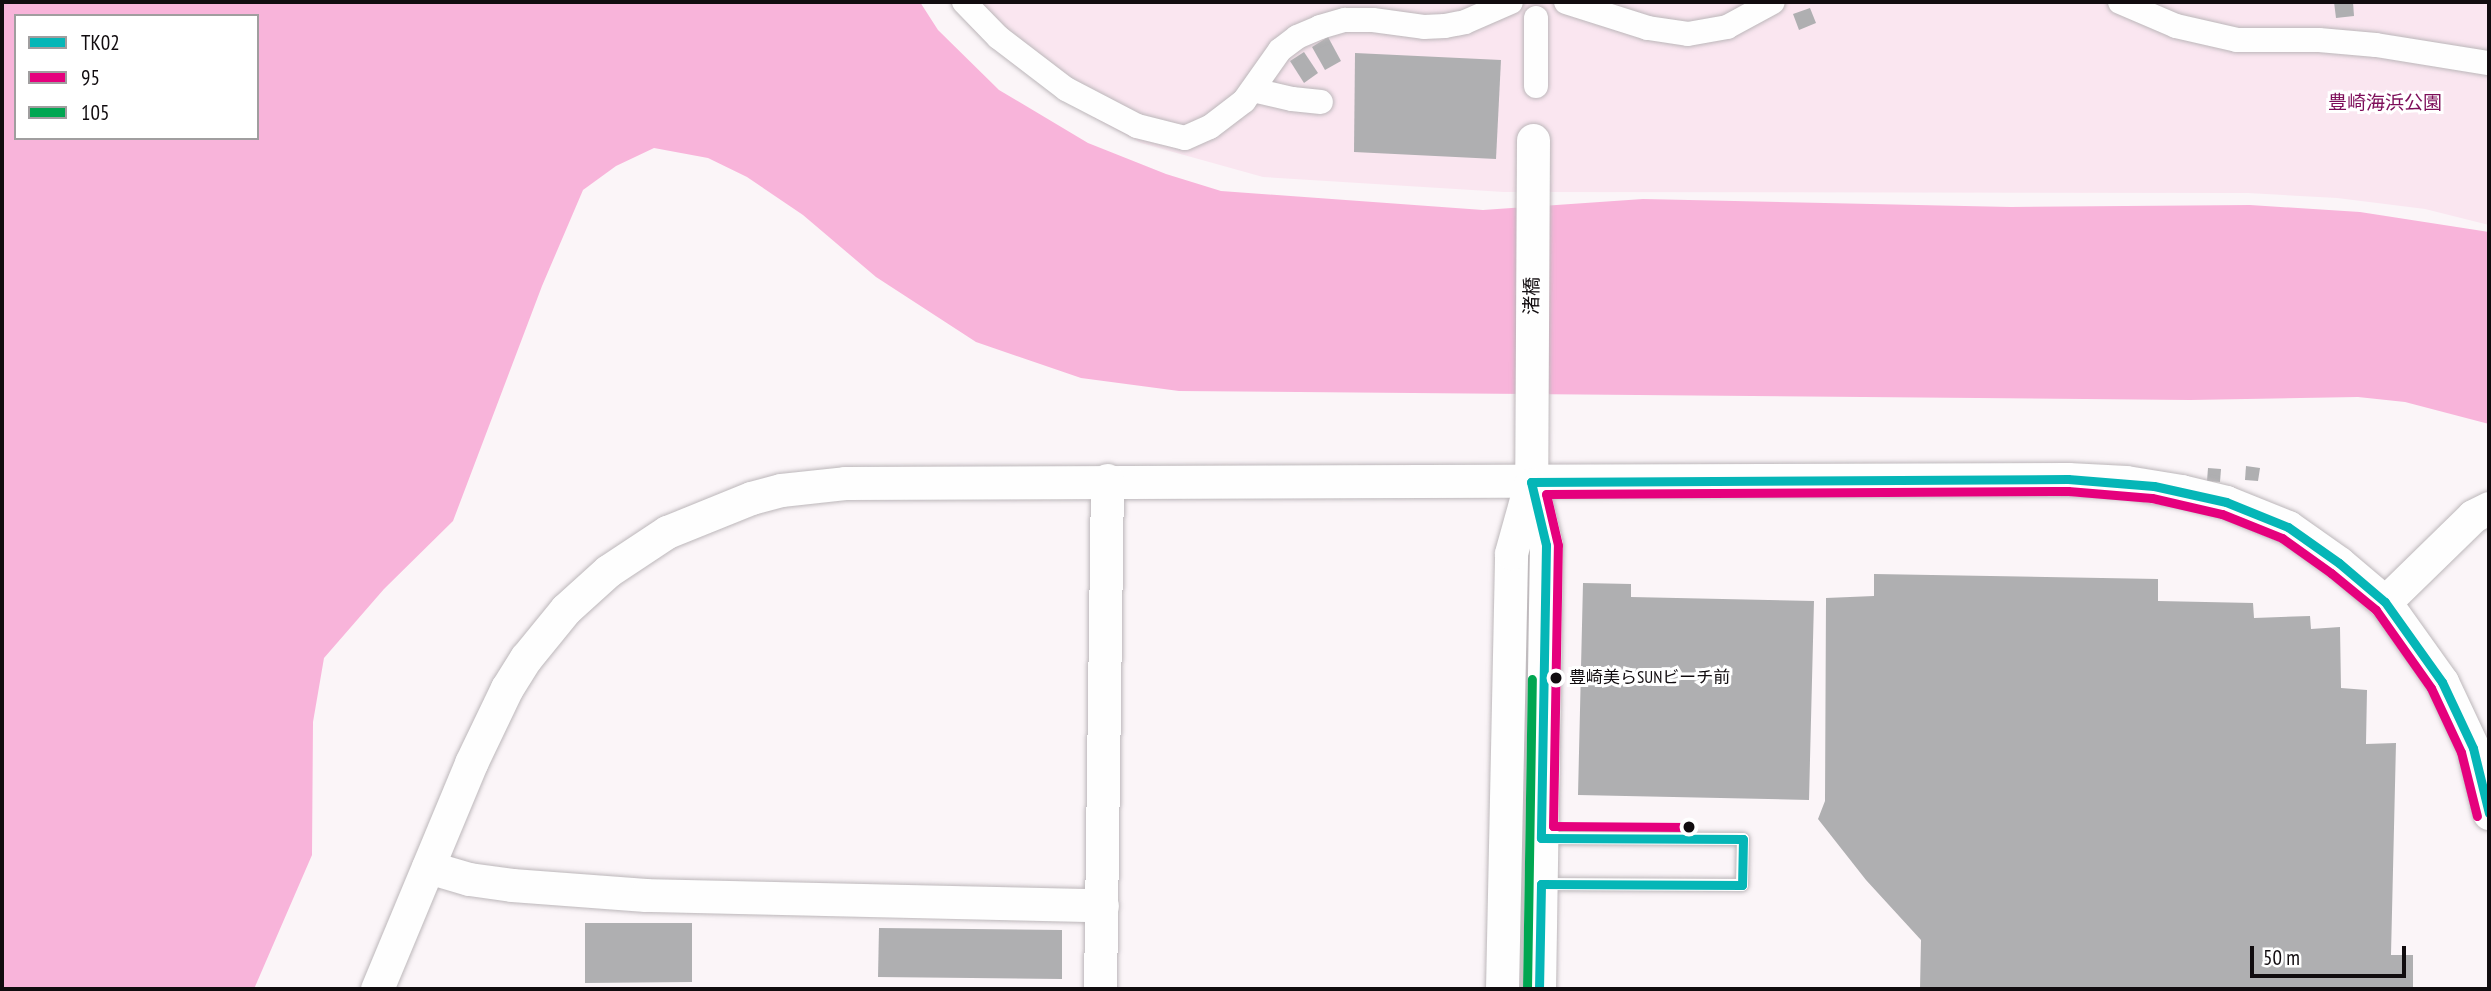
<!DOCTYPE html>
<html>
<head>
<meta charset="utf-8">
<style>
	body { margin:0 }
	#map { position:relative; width:2491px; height:991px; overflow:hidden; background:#fbf5f8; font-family:"PT Sans Narrow","Noto Sans JP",sans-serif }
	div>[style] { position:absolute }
	.green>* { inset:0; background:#fae6f0 }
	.water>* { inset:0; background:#f8b4da }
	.building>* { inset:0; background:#afafb1 }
	.roads { filter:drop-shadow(0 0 2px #bcb7ba) drop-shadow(0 0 2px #bcb7ba) }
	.lane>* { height:12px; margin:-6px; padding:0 6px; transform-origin:6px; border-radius:6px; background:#fefefe }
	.street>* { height:24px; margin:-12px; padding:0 12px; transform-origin:12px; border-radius:12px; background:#fefefe }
	.secondary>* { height:33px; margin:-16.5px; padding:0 16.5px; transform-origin:16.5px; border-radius:16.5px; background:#fefefe }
	.bus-1>* { height:9px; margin:-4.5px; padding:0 4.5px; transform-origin:4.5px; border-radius:4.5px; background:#05b6b7 }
	.bus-2>* { height:9px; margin:-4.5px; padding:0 4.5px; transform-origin:4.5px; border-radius:4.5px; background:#e5007d }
	.bus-3>* { height:9px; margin:-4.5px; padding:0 4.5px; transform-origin:4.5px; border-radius:4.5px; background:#00a651 }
	.dots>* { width:19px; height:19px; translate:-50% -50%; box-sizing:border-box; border:4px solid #fff; border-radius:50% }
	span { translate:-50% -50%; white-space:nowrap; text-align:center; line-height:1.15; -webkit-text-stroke:6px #fff; paint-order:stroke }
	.bus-label { font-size:17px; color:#110c0f }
	.left { translate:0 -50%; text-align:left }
	.park-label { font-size:19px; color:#7d0d59 }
	.street-label { font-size:19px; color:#110c0f }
	.frame { position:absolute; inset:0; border:4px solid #110c0f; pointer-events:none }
	.legend { position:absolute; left:14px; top:14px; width:245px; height:126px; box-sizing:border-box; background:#fff; border:2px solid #a09e9f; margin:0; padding:9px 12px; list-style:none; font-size:21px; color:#110c0f }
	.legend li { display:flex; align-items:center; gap:14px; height:35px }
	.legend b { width:35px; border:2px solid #a09e9f }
	.scale { position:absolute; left:2250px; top:946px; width:156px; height:32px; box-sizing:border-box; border:4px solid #110c0f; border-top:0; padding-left:9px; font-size:21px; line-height:24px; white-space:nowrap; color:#110c0f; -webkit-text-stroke:5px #fff; paint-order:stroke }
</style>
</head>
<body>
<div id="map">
	<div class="green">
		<div style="clip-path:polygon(949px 2px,2489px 2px,2489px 225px,2425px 209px,2337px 198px,2248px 193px,1504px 192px,1263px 177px,1141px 143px,1094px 118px,1015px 66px,974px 31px)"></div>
	</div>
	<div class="water">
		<div style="clip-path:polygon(evenodd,2px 2px,920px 2px,938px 30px,999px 90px,1088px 143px,1166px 174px,1221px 191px,1483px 210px,1643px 199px,2011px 207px,2250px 205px,2360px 212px,2489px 232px,2489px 424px,2405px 402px,2358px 397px,2190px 400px,1179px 391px,1081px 378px,976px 342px,876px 277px,803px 215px,747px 177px,708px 158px,654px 148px,616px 166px,583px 190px,542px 286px,453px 521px,384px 589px,324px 658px,313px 722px,312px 855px,254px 989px,2px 989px,2px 2px,16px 16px,257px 16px,257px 138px,16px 138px,16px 16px)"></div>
	</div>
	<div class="building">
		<div style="clip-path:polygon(2334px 2px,2353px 2px,2354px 16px,2336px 18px)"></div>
		<div style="clip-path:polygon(1810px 8px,1816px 23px,1799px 30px,1793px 14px)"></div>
		<div style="clip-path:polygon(1328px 37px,1341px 61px,1325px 70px,1312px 47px)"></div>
		<div style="clip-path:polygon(1304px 52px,1318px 73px,1304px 83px,1290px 61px)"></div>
		<div style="clip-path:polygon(1355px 53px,1501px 60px,1496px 159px,1354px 152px)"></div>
		<div style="clip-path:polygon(2246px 466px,2260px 468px,2258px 481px,2245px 480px)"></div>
		<div style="clip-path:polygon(2208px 468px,2221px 469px,2220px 482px,2207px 481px)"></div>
		<div style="clip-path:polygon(1874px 574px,2158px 579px,2158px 601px,2253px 603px,2254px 618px,2310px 616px,2311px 629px,2340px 627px,2341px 688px,2367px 690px,2366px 744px,2396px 743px,2391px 955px,2413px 955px,2413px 989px,1920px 989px,1921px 940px,1866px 880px,1818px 819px,1825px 801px,1826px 598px,1874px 596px)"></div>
		<div style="clip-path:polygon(1583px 583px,1631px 584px,1631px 597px,1814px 601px,1809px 800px,1578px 795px)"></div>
		<div style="clip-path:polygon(585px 923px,692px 923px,692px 982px,585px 983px)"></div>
		<div style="clip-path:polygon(879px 928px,1062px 930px,1062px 979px,878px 977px)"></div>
	</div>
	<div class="roads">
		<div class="lane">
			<div style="left:1541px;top:884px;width:201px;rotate:0.3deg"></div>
			<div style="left:1742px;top:885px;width:46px;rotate:-88.8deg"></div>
			<div style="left:1743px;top:839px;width:201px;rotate:-179.7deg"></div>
		</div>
		<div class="street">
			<div style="left:964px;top:2px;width:49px;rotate:45.8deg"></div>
			<div style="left:998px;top:37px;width:86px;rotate:37.4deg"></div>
			<div style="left:1066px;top:89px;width:80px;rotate:27.5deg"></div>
			<div style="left:1137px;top:126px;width:49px;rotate:14deg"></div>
			<div style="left:1185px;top:138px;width:27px;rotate:-24deg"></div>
			<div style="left:1210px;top:127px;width:43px;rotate:-37.4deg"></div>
			<div style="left:1244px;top:101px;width:62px;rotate:-54.8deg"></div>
			<div style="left:1280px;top:50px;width:21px;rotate:-37deg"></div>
			<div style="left:1297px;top:37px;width:25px;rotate:-23deg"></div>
			<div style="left:1320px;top:27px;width:26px;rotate:-16deg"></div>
			<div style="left:1345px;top:20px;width:28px"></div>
			<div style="left:1373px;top:20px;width:51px;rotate:7.8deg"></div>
			<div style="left:1424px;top:27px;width:21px;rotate:-3deg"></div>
			<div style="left:1445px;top:26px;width:20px;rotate:-11deg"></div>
			<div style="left:1465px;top:22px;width:50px;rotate:-23.5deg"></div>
			<div style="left:1566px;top:2px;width:86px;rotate:17.6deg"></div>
			<div style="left:1648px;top:28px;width:40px;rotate:8.5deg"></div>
			<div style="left:1688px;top:34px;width:40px;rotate:-10deg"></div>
			<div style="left:1727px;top:27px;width:52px;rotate:-28.5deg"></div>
			<div style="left:2120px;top:2px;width:61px;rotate:23.2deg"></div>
			<div style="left:2176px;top:26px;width:63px;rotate:12.9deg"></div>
			<div style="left:2237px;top:40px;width:82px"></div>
			<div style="left:2319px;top:40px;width:57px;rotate:5deg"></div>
			<div style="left:2376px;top:45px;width:114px;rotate:9.1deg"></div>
			<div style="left:1536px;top:86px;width:68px;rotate:-90deg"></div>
			<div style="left:1253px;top:90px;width:40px;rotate:13deg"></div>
			<div style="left:1292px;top:99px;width:29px;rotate:6deg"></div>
		</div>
		<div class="secondary">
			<div style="left:1533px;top:140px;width:342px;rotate:90.3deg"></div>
			<div style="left:1531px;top:482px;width:65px;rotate:76.6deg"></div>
			<div style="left:1546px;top:545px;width:444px;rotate:90.9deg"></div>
			<div style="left:2385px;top:602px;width:123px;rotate:-44.3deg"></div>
			<div style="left:2473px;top:516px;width:18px;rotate:-27deg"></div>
			<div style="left:428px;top:867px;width:43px;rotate:16.3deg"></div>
			<div style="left:469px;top:879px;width:43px;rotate:7.9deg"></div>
			<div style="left:512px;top:885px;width:134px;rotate:4.3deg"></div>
			<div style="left:646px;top:895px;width:456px;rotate:1.3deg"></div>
			<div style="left:377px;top:989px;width:245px;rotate:-67.4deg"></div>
			<div style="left:471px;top:763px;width:83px;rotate:-64.4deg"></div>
			<div style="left:507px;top:688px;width:36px;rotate:-58deg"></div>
			<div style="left:526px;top:658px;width:63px;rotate:-50.8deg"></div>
			<div style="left:566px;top:609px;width:57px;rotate:-42.1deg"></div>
			<div style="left:608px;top:571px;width:71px;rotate:-33.5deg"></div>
			<div style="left:667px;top:532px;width:91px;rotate:-22deg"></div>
			<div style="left:751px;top:498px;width:31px;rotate:-15deg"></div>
			<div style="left:781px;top:490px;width:64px;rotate:-6.2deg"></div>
			<div style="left:845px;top:483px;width:1223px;rotate:-0.19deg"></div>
			<div style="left:2068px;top:479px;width:58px;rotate:3deg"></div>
			<div style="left:2126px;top:482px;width:56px;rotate:9.3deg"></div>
			<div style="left:2181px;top:491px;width:46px;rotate:13.7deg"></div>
			<div style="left:2226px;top:502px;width:67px;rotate:22deg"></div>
			<div style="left:2288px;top:527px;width:62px;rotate:35.2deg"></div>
			<div style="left:2339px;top:563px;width:60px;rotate:40.3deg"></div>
			<div style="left:2385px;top:602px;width:98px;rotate:54.5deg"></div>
			<div style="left:2442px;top:682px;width:73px;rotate:64.8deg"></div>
			<div style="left:2473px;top:748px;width:67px;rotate:76.2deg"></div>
			<div style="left:1100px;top:989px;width:509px;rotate:-89.21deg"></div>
			<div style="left:1502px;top:989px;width:436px;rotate:-88.8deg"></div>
			<div style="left:1511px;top:553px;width:71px;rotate:-74.4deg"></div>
		</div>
	</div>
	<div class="bus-1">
		<div style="left:1531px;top:482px;width:537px;rotate:-0.32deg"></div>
		<div style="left:2068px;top:479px;width:86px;rotate:4.7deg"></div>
		<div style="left:2154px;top:486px;width:74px;rotate:12.5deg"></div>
		<div style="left:2226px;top:502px;width:67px;rotate:22deg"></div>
		<div style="left:2288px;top:527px;width:62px;rotate:35.2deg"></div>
		<div style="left:2339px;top:563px;width:60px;rotate:40.3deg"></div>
		<div style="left:2385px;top:602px;width:98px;rotate:54.5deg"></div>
		<div style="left:2442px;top:682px;width:73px;rotate:64.8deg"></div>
		<div style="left:2473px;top:748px;width:67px;rotate:76.2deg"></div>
		<div style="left:1531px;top:482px;width:65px;rotate:76.6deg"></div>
		<div style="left:1546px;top:545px;width:293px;rotate:91deg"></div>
		<div style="left:1541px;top:838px;width:202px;rotate:0.3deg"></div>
		<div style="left:1743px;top:839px;width:46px;rotate:91.2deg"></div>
		<div style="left:1742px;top:885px;width:201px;rotate:-179.7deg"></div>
		<div style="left:1539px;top:989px;width:105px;rotate:-88.9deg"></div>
	</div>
	<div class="bus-2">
		<div style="left:1689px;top:827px;width:136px;rotate:-179.6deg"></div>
		<div style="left:1553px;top:826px;width:281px;rotate:-89deg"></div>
		<div style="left:1558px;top:545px;width:52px;rotate:-103.2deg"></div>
		<div style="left:1546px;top:494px;width:522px;rotate:-0.33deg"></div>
		<div style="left:2068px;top:491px;width:84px;rotate:4.8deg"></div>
		<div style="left:2152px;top:498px;width:72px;rotate:12.9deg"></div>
		<div style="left:2222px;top:514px;width:65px;rotate:21.8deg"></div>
		<div style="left:2282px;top:538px;width:60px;rotate:35.5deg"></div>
		<div style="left:2331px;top:573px;width:58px;rotate:39.4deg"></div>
		<div style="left:2376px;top:610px;width:95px;rotate:54.8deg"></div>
		<div style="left:2431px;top:688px;width:71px;rotate:64.9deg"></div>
		<div style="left:2461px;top:752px;width:66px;rotate:76deg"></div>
	</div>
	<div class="bus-3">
		<div style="left:1527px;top:989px;width:310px;rotate:-89.1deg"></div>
	</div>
	<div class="dots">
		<div style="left:1556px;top:678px;background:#110c0f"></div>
		<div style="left:1689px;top:827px;background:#110c0f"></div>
	</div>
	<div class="bus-label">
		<span class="left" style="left:1569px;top:678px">豊崎美らSUNビーチ前</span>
	</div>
	<div class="park-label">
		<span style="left:2385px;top:103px">豊崎海浜公園</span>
	</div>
	<div class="street-label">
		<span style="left:1532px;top:296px;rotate:-89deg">渚橋</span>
	</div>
	<div class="frame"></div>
	<ul class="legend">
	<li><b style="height:9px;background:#05b6b7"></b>TK02</li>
	<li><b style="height:9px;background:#e5007d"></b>95</li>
	<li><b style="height:9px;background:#00a651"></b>105</li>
	</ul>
	<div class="scale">50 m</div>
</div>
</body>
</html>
